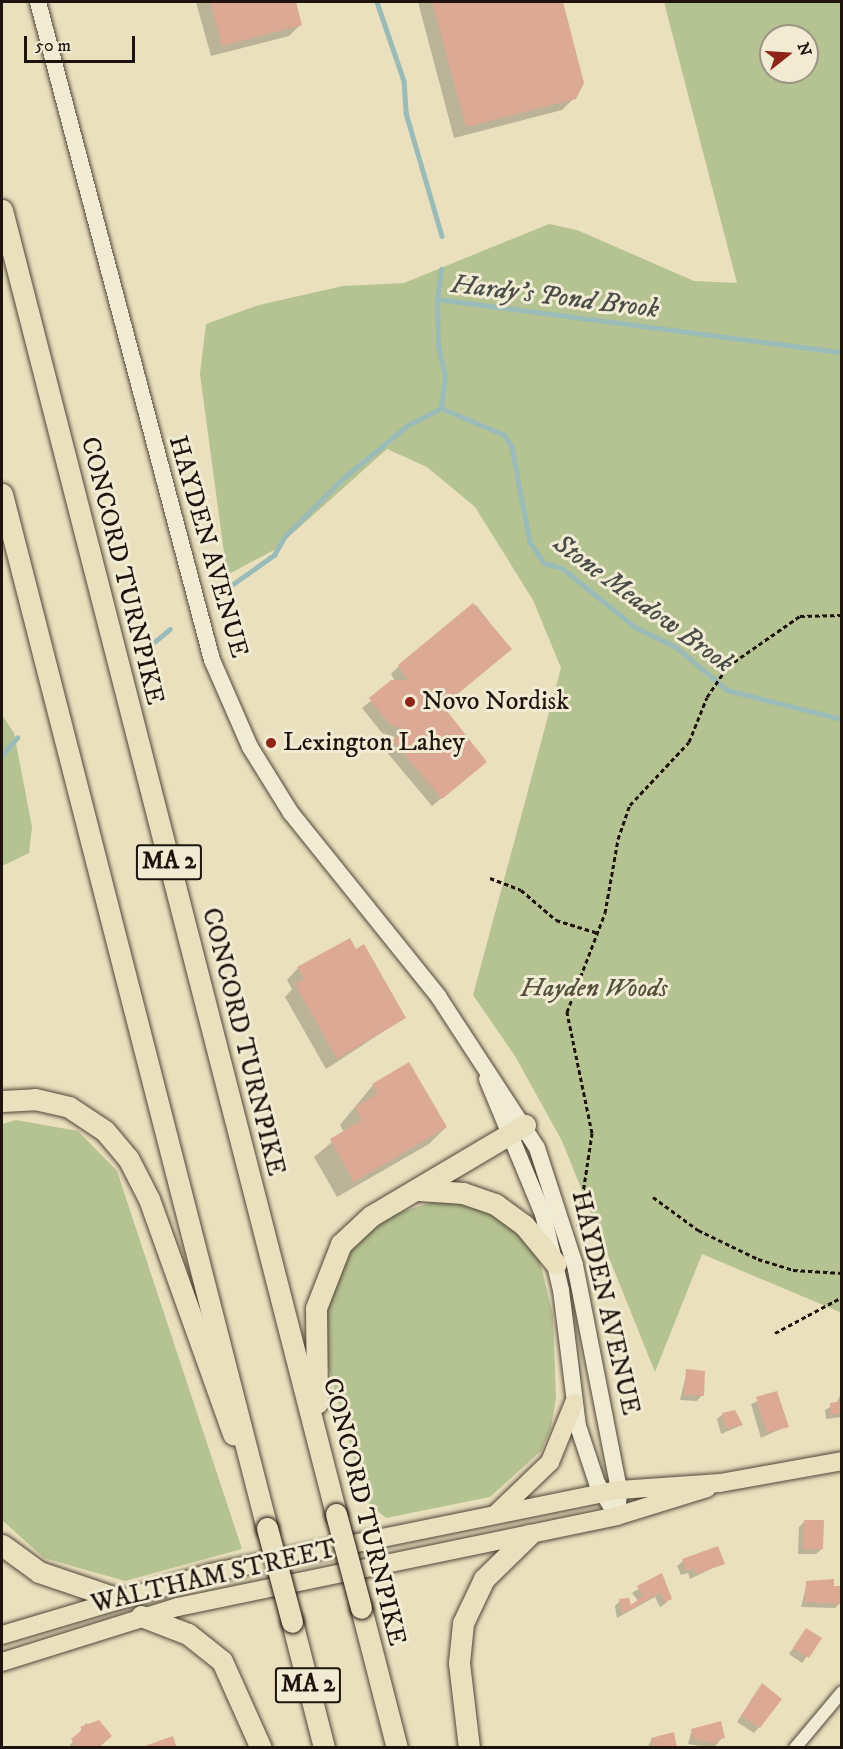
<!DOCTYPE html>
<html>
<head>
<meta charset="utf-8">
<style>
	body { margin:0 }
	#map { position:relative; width:843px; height:1749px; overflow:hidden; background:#eae0bd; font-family:"IM FELL DW Pica",serif }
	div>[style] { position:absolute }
	.green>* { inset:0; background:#b5c292 }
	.shadow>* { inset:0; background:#0003 }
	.stream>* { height:4.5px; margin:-2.25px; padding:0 2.25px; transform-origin:2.25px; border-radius:2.25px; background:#9abbb8 }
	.building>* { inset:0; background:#dca994 }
	.path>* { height:3px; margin-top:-1.5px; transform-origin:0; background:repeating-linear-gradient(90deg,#1f130d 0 4.5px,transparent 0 7.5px) }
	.roads { filter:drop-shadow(0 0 2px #524639) drop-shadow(0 0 2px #524639) }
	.street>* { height:12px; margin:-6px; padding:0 6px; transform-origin:6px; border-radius:6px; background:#f1ebd4 }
	.secondary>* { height:16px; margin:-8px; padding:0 8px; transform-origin:8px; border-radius:8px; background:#f1ebd4 }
	.primary>* { height:18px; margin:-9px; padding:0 9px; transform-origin:9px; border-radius:9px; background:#eae0bd }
	.highway>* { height:21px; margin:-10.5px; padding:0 10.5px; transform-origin:10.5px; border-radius:10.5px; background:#eae0bd }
	.bridges { filter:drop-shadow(0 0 2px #1f130d) drop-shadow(0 0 2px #1f130d) }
	.highway-bridge>* { height:21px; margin:-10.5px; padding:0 10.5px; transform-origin:10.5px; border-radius:10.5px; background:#eae0bd }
	.dots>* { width:16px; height:16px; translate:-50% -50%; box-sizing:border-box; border:3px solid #f1ebd4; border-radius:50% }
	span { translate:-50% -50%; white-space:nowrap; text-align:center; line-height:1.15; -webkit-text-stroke:6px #f1ebd4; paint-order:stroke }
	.shield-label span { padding:2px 4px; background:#f1ebd4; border:2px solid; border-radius:4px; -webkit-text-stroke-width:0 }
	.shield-label { font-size:24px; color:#1f130d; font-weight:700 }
	.street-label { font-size:26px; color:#1f130d }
	.poi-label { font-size:26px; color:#1f130d }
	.left { translate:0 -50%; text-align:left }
	.park-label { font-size:26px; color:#54503c; font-style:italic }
	.water-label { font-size:27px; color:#4a4e49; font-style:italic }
	.frame { position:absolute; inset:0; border:3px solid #1f130d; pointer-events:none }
	.north { position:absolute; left:759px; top:24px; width:60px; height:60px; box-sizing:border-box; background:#f1ebd4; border:2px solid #9d9584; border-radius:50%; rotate:73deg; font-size:16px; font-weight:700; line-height:24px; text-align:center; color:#1f130d }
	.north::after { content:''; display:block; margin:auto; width:21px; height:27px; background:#8f2418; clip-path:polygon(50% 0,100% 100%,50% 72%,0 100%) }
	.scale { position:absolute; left:24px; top:36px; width:111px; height:27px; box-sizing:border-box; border:3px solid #1f130d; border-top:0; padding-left:8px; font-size:18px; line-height:21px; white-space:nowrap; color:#1f130d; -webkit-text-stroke:4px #f1ebd4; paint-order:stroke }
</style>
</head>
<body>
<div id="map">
	<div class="green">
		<div style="clip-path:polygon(evenodd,664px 2px,841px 2px,842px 1313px,702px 1254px,655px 1372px,562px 1141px,515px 1056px,473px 995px,561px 668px,533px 600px,475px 507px,427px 467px,387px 449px,274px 550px,227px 575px,200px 374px,206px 324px,259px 305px,343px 286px,404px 283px,549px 224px,577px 230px,694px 281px,737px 283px,664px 2px,771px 36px,807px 36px,807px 72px,771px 72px,771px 36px)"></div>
		<div style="clip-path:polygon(2px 715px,14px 733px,32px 827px,29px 853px,2px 866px)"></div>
		<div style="clip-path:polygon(16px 1120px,78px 1131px,117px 1171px,242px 1549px,125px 1581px,44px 1558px,2px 1520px,2px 1124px)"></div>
		<div style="clip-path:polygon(442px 1199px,496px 1212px,539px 1258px,553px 1315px,556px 1398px,551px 1428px,541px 1451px,490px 1497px,386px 1518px,365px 1500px,323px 1347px,327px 1290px,353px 1247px,386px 1217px)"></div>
	</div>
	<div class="shadow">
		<div style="clip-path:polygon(196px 2px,295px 2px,301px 24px,289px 36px,211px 56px)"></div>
		<div style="clip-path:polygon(418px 2px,562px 2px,583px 82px,574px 98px,562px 110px,454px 138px)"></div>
		<div style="clip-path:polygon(476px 605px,510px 649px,441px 707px,483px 764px,432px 806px,385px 750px,395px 737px,382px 733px,362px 708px,395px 681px,391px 674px,399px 666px)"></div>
		<div style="clip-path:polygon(298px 968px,404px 1018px,326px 1069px,285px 997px,292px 989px,287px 980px)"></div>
		<div style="clip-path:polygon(373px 1085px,446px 1127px,429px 1144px,337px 1197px,314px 1157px,344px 1132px,340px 1125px)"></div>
		<div style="clip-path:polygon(687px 1371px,702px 1395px,697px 1401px,680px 1400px)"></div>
		<div style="clip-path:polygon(842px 1390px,842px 1417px,826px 1419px,825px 1410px,837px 1403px)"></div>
		<div style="clip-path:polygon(776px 1393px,787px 1426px,761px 1438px,751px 1404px)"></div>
		<div style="clip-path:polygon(723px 1414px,742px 1425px,721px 1434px,717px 1419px)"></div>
		<div style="clip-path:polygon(805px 1521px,822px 1549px,816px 1554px,798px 1554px,799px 1527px)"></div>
		<div style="clip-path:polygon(683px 1561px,723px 1563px,690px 1579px,688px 1573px,681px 1575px,677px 1566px)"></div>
		<div style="clip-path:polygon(661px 1575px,670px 1598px,665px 1604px,660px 1607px,655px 1597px,617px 1618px,615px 1606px,620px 1601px,630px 1608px,638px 1601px,632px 1593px)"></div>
		<div style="clip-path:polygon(807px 1583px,832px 1587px,840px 1603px,835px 1608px,801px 1607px)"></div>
		<div style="clip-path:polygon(806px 1630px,820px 1639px,802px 1663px,789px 1654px)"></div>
		<div style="clip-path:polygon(757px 1691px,759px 1727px,754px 1733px,737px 1722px)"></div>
		<div style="clip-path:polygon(86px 1723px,110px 1736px,99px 1748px,68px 1748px)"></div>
		<div style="clip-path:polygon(692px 1730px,723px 1737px,713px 1748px,688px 1744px)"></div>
		<div style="clip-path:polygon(652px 1739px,676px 1748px,647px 1748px)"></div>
	</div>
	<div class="stream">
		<div style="left:377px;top:2px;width:83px;rotate:71.1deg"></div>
		<div style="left:404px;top:81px;width:32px;rotate:86deg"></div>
		<div style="left:406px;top:113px;width:128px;rotate:73.7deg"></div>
		<div style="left:437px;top:299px;width:30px;rotate:-82deg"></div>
		<div style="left:441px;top:408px;width:69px;rotate:22.9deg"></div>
		<div style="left:505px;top:435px;width:14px;rotate:60deg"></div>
		<div style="left:512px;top:447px;width:97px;rotate:79.3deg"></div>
		<div style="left:530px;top:542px;width:25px;rotate:56deg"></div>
		<div style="left:544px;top:563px;width:19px;rotate:16deg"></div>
		<div style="left:562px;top:568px;width:94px;rotate:38.9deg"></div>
		<div style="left:635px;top:627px;width:46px;rotate:26deg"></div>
		<div style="left:676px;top:647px;width:67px;rotate:40.1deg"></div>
		<div style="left:727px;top:690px;width:119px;rotate:14.2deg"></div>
		<div style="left:226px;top:589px;width:59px;rotate:-35.3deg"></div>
		<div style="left:274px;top:555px;width:22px;rotate:-60deg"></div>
		<div style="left:285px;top:536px;width:79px;rotate:-45deg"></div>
		<div style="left:341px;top:480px;width:87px;rotate:-39.4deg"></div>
		<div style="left:408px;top:425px;width:37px;rotate:-27deg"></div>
		<div style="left:441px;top:408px;width:32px;rotate:-83deg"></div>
		<div style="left:445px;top:376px;width:31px;rotate:-103deg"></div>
		<div style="left:438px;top:346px;width:47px;rotate:-91.2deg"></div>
		<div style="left:437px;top:299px;width:408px;rotate:7.5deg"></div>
		<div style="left:152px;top:644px;width:23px;rotate:-40deg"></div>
		<div style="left:2px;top:755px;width:23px;rotate:-49deg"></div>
	</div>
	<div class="building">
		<div style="clip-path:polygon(210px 2px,296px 2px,302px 25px,222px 46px)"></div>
		<div style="clip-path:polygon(432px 2px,563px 2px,584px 83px,576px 99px,466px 127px)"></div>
		<div style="clip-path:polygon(473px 603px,512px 649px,443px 706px,487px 762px,442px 799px,393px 741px,402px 728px,390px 725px,369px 698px,391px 680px,408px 680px,398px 665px)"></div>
		<div style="clip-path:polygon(350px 938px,356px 949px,364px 944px,406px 1018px,337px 1059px,295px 984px,304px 979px,297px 967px)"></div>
		<div style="clip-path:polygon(409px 1062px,447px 1127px,354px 1182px,330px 1139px,362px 1120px,355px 1107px,378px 1094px,372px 1084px)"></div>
		<div style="clip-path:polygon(686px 1369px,705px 1371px,704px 1396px,684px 1395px)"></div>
		<div style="clip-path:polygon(777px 1391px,789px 1427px,767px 1433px,756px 1397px)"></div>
		<div style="clip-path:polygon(842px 1401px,842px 1413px,831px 1415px,830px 1403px)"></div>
		<div style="clip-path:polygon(735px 1410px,743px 1425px,726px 1429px,722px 1413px)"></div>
		<div style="clip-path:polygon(804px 1520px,824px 1520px,823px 1549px,803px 1549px)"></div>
		<div style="clip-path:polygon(718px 1546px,725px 1564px,696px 1574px,694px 1568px,686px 1571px,682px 1559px)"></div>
		<div style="clip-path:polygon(662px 1573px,672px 1599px,665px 1602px,660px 1593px,622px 1614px,619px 1599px,629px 1598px,631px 1605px,643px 1596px,637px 1586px)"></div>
		<div style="clip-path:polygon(834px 1579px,834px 1586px,842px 1586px,842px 1604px,805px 1602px,806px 1581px)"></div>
		<div style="clip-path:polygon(806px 1628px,822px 1638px,809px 1658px,793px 1648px)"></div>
		<div style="clip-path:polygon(762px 1683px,782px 1699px,760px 1728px,741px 1716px)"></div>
		<div style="clip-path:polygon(99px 1720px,112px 1736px,98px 1748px,77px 1748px,71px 1739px,82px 1730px,80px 1727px)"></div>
		<div style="clip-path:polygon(721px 1721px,725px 1738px,716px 1740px,718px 1744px,693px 1739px,691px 1729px)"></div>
		<div style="clip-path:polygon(674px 1732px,677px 1748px,653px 1748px,651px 1738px)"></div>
		<div style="clip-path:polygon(173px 1736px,177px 1748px,142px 1748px,142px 1747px)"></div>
	</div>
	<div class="path">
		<div style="left:490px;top:878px;width:33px;rotate:21deg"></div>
		<div style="left:521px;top:890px;width:46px;rotate:40.6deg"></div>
		<div style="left:556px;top:920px;width:44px;rotate:17.2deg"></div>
		<div style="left:653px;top:1197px;width:56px;rotate:36.3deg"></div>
		<div style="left:698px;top:1230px;width:67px;rotate:25.8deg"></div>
		<div style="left:758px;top:1259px;width:37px;rotate:17deg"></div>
		<div style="left:793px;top:1270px;width:49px;rotate:3.5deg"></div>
		<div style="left:578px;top:1226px;width:94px;rotate:-81.4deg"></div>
		<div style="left:592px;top:1133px;width:124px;rotate:-101.7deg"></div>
		<div style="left:567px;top:1012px;width:106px;rotate:-69deg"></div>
		<div style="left:605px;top:913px;width:75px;rotate:-80deg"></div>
		<div style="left:618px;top:839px;width:36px;rotate:-71deg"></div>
		<div style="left:630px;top:805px;width:86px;rotate:-46.9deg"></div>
		<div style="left:689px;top:742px;width:48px;rotate:-68.2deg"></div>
		<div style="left:707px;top:697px;width:37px;rotate:-56deg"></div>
		<div style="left:728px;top:666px;width:88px;rotate:-34.8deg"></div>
		<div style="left:800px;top:616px;width:42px;rotate:-1.4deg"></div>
		<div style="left:775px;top:1333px;width:76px;rotate:-28.2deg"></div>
	</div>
	<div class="roads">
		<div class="street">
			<div style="left:795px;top:1748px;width:73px;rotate:-50deg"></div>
		</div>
		<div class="secondary">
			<div style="left:38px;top:2px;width:681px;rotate:75.19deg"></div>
			<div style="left:212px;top:660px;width:95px;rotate:66.4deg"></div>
			<div style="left:250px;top:747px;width:78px;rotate:58.2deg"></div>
			<div style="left:291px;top:813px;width:235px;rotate:51.2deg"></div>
			<div style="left:438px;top:996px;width:181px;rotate:56.9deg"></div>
			<div style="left:537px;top:1148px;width:123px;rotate:72deg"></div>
			<div style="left:575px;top:1265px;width:229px;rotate:78.9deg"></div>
			<div style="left:619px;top:1490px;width:26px;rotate:94deg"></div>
			<div style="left:487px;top:1079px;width:146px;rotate:67.5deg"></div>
			<div style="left:543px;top:1214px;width:78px;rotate:76.7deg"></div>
			<div style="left:561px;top:1290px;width:137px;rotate:82.9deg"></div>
			<div style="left:578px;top:1426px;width:60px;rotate:71.6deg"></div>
			<div style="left:597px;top:1483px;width:39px;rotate:59deg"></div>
		</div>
		<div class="primary">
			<div style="left:496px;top:1514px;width:75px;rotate:-43.9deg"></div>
			<div style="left:550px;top:1462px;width:64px;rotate:-67.9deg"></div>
			<div style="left:2px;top:1635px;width:217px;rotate:-16.6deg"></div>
			<div style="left:210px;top:1573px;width:417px;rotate:-11.5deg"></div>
			<div style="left:619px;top:1490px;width:101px;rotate:-4deg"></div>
			<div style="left:720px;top:1483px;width:124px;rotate:-10.2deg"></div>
			<div style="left:2px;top:1662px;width:184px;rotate:-17.4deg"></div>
			<div style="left:178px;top:1607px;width:448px;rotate:-11.7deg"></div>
			<div style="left:617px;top:1516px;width:94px;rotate:-17.3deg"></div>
		</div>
		<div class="highway">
			<div style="left:2px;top:210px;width:1346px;rotate:75.63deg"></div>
			<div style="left:2px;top:494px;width:1067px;rotate:75.63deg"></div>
			<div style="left:2px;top:1101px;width:33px;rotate:-3deg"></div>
			<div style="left:35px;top:1099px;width:35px;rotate:13deg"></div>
			<div style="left:69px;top:1107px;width:43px;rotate:33.7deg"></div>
			<div style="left:105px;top:1131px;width:35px;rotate:50deg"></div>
			<div style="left:128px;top:1158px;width:46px;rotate:62.9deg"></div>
			<div style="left:149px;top:1199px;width:250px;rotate:70.3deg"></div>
			<div style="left:419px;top:1190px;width:44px;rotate:3.9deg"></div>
			<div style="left:463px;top:1193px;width:34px;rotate:19deg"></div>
			<div style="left:495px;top:1204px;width:36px;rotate:36deg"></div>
			<div style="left:524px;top:1225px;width:50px;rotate:50.6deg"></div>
			<div style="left:317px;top:1403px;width:95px;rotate:-90.6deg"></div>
			<div style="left:316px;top:1308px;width:69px;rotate:-68.7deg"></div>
			<div style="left:341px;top:1244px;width:41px;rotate:-43deg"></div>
			<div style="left:371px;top:1216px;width:179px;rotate:-30.6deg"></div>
			<div style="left:2px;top:1545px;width:46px;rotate:36.1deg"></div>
			<div style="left:39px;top:1572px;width:81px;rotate:18.7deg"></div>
			<div style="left:361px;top:1608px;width:145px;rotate:75.6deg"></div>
			<div style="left:141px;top:1616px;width:50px;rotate:21deg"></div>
			<div style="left:188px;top:1634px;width:43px;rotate:38.5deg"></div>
			<div style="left:222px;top:1661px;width:95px;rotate:65.9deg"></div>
			<div style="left:292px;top:1622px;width:130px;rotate:75.7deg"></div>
			<div style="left:469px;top:1748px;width:86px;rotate:-96.7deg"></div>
			<div style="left:459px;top:1663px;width:40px;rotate:-84.3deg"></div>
			<div style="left:463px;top:1623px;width:49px;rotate:-64.5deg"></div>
			<div style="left:484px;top:1579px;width:63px;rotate:-44.4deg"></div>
		</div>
	</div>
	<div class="bridges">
		<div class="highway-bridge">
			<div style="left:336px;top:1514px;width:97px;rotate:75.1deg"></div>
			<div style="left:267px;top:1528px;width:97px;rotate:75.1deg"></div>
		</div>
	</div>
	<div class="dots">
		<div style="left:410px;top:702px;background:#8f2418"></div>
		<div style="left:271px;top:743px;background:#8f2418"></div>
	</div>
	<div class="shield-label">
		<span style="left:169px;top:862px">MA 2</span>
		<span style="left:308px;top:1685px">MA 2</span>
	</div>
	<div class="street-label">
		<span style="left:208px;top:547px;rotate:74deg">HAYDEN AVENUE</span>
		<span style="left:122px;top:571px;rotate:76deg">CONCORD TURNPIKE</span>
		<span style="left:243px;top:1042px;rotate:76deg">CONCORD TURNPIKE</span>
		<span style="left:605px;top:1303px;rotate:77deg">HAYDEN AVENUE</span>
		<span style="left:364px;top:1512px;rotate:76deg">CONCORD TURNPIKE</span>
		<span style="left:214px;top:1577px;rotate:-13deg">WALTHAM STREET</span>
	</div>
	<div class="poi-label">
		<span class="left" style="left:422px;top:702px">Novo Nordisk</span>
		<span class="left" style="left:283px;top:743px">Lexington Lahey</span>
	</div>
	<div class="park-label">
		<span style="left:594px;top:989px">Hayden Woods</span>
	</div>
	<div class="water-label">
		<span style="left:555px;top:297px;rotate:7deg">Hardy's Pond Brook</span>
		<span style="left:643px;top:604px;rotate:36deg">Stone Meadow Brook</span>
	</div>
	<div class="frame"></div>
	<div class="north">N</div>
	<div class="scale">50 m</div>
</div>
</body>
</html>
